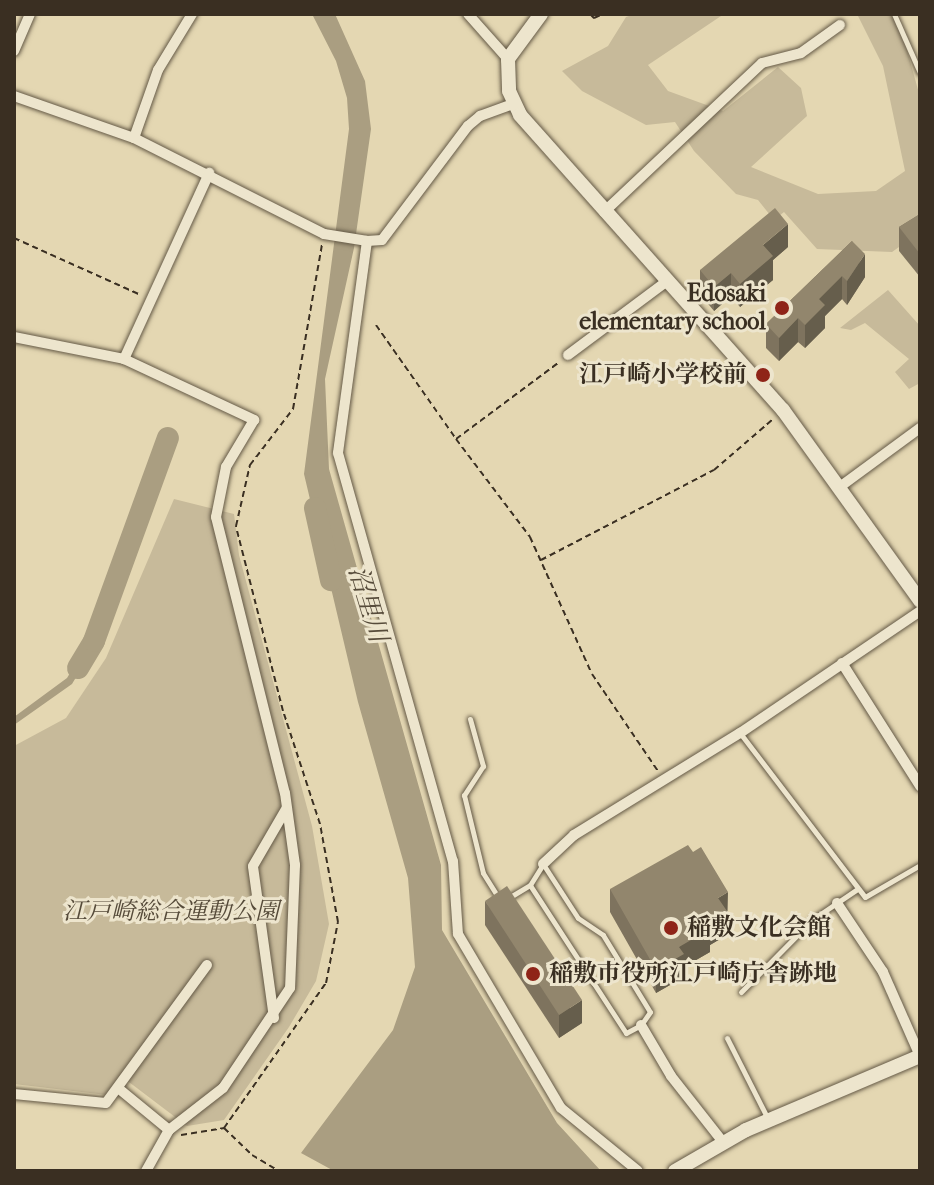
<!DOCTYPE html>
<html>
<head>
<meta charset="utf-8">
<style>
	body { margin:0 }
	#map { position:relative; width:934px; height:1185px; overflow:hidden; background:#e4d7b2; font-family:"IM FELL French Canon","Noto Serif JP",serif }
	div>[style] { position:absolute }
	.green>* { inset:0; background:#c7ba9a }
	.water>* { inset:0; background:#aa9e81 }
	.river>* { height:22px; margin:-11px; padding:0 11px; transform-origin:11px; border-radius:11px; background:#aa9e81 }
	.path>* { height:2px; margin-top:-1px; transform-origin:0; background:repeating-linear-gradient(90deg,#3a2f22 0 6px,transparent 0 10px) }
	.roads { filter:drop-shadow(0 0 2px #645946) drop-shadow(0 0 2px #645946) }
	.lane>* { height:5px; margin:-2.5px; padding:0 2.5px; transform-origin:2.5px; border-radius:2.5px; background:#ede5cd }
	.street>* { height:10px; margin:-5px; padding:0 5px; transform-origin:5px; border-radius:5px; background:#ede5cd }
	.secondary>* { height:14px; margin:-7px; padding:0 7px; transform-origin:7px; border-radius:7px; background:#ede5cd }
	.wall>* { inset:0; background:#7e735e }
	.shaded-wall>* { inset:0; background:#665e4c }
	.building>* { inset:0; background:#92866d }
	.dots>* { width:22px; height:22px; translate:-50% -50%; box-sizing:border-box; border:4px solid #ede5cd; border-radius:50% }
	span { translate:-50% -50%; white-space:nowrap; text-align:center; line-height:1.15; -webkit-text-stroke:6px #ede5cd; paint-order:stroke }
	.poi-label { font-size:24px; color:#3a2f22; font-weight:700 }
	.right { translate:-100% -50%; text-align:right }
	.left { translate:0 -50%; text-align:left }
	.park-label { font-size:24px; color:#564b3a; font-style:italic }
	.water-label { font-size:26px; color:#564b3a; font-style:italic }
	.frame { position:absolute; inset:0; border:16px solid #3a2f22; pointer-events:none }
</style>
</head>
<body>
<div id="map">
	<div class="green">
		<div style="clip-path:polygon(635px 14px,724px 14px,648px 65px,668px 91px,723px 111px,778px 67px,801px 88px,807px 116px,751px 167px,818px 194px,876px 191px,905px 171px,883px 66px,857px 14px,897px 14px,920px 97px,920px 232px,892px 252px,817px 249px,784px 212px,774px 220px,758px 200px,736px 194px,694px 151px,675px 122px,646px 125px,582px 91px,562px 71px,608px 46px,626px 17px)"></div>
		<div style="clip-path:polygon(888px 290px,920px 326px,920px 383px,909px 389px,895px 372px,909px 359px,865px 323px,851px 330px,840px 328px)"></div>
		<div style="clip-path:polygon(174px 499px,234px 514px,239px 555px,312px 826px,329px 924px,316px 981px,289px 1027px,224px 1120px,187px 1126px,121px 1076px,107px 1095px,14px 1084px,14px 746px,66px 718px,106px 658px)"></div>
	</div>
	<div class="water">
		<div style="clip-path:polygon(312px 14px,335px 14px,365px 81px,371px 129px,354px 248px,325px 379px,329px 469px,441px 865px,442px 930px,557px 1123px,601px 1171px,334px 1171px,301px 1153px,393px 1030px,415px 967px,408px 878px,358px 702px,304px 474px,349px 129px,347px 98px,336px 61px)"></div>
		<div style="clip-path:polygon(91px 639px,96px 644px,72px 684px,14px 725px,14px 717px,67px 678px)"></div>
	</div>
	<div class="river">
		<div style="left:315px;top:508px;width:74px;rotate:77.5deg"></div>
		<div style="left:78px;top:668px;width:31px;rotate:-59deg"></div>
		<div style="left:94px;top:641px;width:216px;rotate:-70deg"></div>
	</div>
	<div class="path">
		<div style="left:590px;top:14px;width:6px;rotate:45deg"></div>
		<div style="left:594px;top:18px;width:10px;rotate:-24deg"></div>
		<div style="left:14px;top:238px;width:139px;rotate:24.2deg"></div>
		<div style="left:376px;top:325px;width:139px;rotate:54.9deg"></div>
		<div style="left:456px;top:439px;width:127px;rotate:-36.7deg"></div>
		<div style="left:456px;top:439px;width:123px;rotate:52.9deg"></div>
		<div style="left:530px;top:537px;width:150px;rotate:65.7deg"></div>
		<div style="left:592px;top:674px;width:117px;rotate:55.8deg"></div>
		<div style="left:541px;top:560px;width:195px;rotate:-27.5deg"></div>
		<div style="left:714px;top:470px;width:78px;rotate:-40.8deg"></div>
		<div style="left:224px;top:1128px;width:39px;rotate:44deg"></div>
		<div style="left:252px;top:1155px;width:31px;rotate:31deg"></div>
		<div style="left:181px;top:1135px;width:44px;rotate:-9.2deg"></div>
		<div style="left:224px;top:1128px;width:177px;rotate:-54.9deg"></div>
		<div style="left:326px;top:983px;width:62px;rotate:-78.9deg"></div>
		<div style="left:338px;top:922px;width:100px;rotate:-100.4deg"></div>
		<div style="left:320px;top:824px;width:119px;rotate:-108.1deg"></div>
		<div style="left:283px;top:711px;width:191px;rotate:-104.3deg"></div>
		<div style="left:236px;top:526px;width:63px;rotate:-77.1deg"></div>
		<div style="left:250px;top:465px;width:71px;rotate:-52.5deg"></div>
		<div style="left:293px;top:409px;width:167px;rotate:-80deg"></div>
	</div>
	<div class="roads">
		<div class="lane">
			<div style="left:894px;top:14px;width:64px;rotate:66.2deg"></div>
			<div style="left:470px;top:719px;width:49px;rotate:74.5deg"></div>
			<div style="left:483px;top:766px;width:35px;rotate:123deg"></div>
			<div style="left:464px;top:795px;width:80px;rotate:76.3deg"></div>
			<div style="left:483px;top:873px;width:31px;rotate:58deg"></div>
			<div style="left:740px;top:733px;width:206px;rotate:52.7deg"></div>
			<div style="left:865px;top:897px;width:64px;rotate:-30.2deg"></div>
			<div style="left:543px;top:864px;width:64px;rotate:57.1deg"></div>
			<div style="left:578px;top:918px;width:30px;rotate:34deg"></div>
			<div style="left:603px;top:935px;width:90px;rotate:58.6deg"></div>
			<div style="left:650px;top:1012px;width:16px;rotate:125deg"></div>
			<div style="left:641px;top:1025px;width:17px;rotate:152deg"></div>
			<div style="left:626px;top:1033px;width:176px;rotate:-123deg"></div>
			<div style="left:530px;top:885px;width:25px;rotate:-58deg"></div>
			<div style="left:510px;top:897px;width:23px;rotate:-31deg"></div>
			<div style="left:741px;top:992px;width:103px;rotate:-45.4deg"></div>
			<div style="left:813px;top:919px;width:52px;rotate:-34deg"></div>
			<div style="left:727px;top:1038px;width:91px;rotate:63.2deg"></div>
		</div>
		<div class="street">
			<div style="left:468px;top:14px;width:60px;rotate:48.4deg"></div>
			<div style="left:14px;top:51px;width:40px;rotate:-66.6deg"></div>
			<div style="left:14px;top:96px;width:127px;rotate:19.3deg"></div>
			<div style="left:134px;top:138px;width:213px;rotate:26.8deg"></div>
			<div style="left:324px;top:234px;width:44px;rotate:9.2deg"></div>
			<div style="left:367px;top:241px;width:15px;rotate:-4deg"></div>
			<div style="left:382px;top:240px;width:143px;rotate:-53deg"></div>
			<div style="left:468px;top:126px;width:16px;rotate:-40deg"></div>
			<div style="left:480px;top:116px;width:35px;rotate:-20deg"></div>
			<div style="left:134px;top:138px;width:72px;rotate:-70.6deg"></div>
			<div style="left:158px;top:70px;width:66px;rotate:-58.7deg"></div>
			<div style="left:604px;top:212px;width:217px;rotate:-43.3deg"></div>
			<div style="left:762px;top:63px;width:40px;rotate:-14.4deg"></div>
			<div style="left:801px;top:53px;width:48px;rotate:-35.7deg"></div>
			<div style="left:367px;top:241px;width:214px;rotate:97.8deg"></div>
			<div style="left:338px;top:453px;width:424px;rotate:74.3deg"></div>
			<div style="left:453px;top:861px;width:73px;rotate:86.1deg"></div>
			<div style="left:458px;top:934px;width:202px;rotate:59.4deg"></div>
			<div style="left:561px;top:1108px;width:99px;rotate:39.3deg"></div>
			<div style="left:14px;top:337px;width:112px;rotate:11.3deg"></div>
			<div style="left:124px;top:359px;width:144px;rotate:25.1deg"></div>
			<div style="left:254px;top:420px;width:55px;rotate:120.8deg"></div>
			<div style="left:226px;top:467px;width:51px;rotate:101.3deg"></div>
			<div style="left:216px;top:517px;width:284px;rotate:76deg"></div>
			<div style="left:285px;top:793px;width:73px;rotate:82.1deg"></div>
			<div style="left:295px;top:865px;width:123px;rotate:92.3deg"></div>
			<div style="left:290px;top:988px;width:120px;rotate:123.8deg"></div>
			<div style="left:223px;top:1088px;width:68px;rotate:142.1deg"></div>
			<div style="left:568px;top:355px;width:122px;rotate:-36.7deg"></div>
			<div style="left:124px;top:359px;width:205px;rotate:-65.4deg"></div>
			<div style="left:841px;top:486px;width:98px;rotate:-36.3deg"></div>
			<div style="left:842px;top:663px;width:146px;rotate:57.6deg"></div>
			<div style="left:543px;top:864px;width:42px;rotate:-43.1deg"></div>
			<div style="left:574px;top:835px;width:195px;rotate:-31.6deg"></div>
			<div style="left:740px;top:733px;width:217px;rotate:-34.1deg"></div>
			<div style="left:837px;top:903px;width:83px;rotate:56.3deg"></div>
			<div style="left:883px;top:972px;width:92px;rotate:66.2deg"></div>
			<div style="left:274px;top:1018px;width:153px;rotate:-97.9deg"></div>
			<div style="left:253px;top:866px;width:66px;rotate:-59.9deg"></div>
			<div style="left:641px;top:1025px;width:59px;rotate:59.5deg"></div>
			<div style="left:671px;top:1076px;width:84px;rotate:51.8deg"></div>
			<div style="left:118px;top:1088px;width:66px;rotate:39.5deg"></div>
			<div style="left:169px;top:1130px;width:47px;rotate:119.3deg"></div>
			<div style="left:14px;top:1094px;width:92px;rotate:5.6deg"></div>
			<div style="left:106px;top:1103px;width:171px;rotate:-53.8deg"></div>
		</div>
		<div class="secondary">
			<div style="left:541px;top:14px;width:56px;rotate:126.3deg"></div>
			<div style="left:508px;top:59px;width:32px;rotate:88deg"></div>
			<div style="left:509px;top:91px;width:26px;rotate:65deg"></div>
			<div style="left:520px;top:115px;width:395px;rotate:48.3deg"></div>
			<div style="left:783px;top:410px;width:235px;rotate:54.3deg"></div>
			<div style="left:675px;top:1171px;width:82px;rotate:-30deg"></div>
			<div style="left:746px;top:1130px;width:189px;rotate:-23deg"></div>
		</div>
	</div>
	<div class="wall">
		<div style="clip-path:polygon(920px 214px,920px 277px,899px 251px,899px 227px)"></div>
		<div style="clip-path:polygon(852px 241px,865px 277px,847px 305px,842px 299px,825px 316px,825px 328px,805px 348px,798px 342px,779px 361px,766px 348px,766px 324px)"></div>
		<div style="clip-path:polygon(788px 247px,773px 260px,773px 280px,740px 307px,731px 296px,714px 311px,700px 294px,700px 270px)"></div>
		<div style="clip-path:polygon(610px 889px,728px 915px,727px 916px,727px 935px,710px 945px,710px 952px,684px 967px,684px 977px,656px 993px,610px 912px)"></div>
		<div style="clip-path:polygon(485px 901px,582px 1023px,559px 1038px,485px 925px)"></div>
	</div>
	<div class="shaded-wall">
		<div style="clip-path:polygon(788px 224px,788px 247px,773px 260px,773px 280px,740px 307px,740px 284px,763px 245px)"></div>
		<div style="clip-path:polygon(865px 254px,865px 277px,847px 305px,847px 281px)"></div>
		<div style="clip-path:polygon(731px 273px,731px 296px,714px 311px,714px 287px)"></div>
		<div style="clip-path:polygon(842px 276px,842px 299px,825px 316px,825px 328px,805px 348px,805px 325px,819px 299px)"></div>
		<div style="clip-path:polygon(798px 318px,798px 342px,779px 361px,779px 338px)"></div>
		<div style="clip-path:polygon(728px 892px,727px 935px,710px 945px,710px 952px,684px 967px,684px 977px,656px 993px,656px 970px,679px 947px,707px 924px,718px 898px)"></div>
		<div style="clip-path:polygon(15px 973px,15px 996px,14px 998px,14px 975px)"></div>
		<div style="clip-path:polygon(582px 1000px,582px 1023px,559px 1038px,559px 1015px)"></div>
	</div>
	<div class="building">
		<div style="clip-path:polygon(775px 208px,788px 224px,763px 245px,773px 256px,740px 284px,731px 273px,714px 287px,700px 270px)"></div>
		<div style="clip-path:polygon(920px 214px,920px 254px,899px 227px)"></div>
		<div style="clip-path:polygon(852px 241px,865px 254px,847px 281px,842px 276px,819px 299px,825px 305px,805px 325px,798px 318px,779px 338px,766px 324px)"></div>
		<div style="clip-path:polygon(688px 845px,693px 852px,701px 847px,728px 892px,718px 898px,727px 911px,707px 924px,710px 929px,679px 947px,684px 954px,656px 970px,610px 889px)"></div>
		<div style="clip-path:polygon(507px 886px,582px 1000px,559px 1015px,485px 901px)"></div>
	</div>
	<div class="dots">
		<div style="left:782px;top:308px;background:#8f2418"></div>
		<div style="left:763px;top:375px;background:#8f2418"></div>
		<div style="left:671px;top:928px;background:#8f2418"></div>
		<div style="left:533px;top:974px;background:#8f2418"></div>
	</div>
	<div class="poi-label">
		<span class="right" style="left:766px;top:308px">Edosaki<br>elementary school</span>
		<span class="right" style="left:747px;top:375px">江戸崎小学校前</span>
		<span class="left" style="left:687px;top:928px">稲敷文化会館</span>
		<span class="left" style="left:549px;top:974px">稲敷市役所江戸崎庁舎跡地</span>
	</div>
	<div class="park-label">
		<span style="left:171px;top:912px">江戸崎総合運動公園</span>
	</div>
	<div class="water-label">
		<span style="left:368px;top:604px;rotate:73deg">沼里川</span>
	</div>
	<div class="frame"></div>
</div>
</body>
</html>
